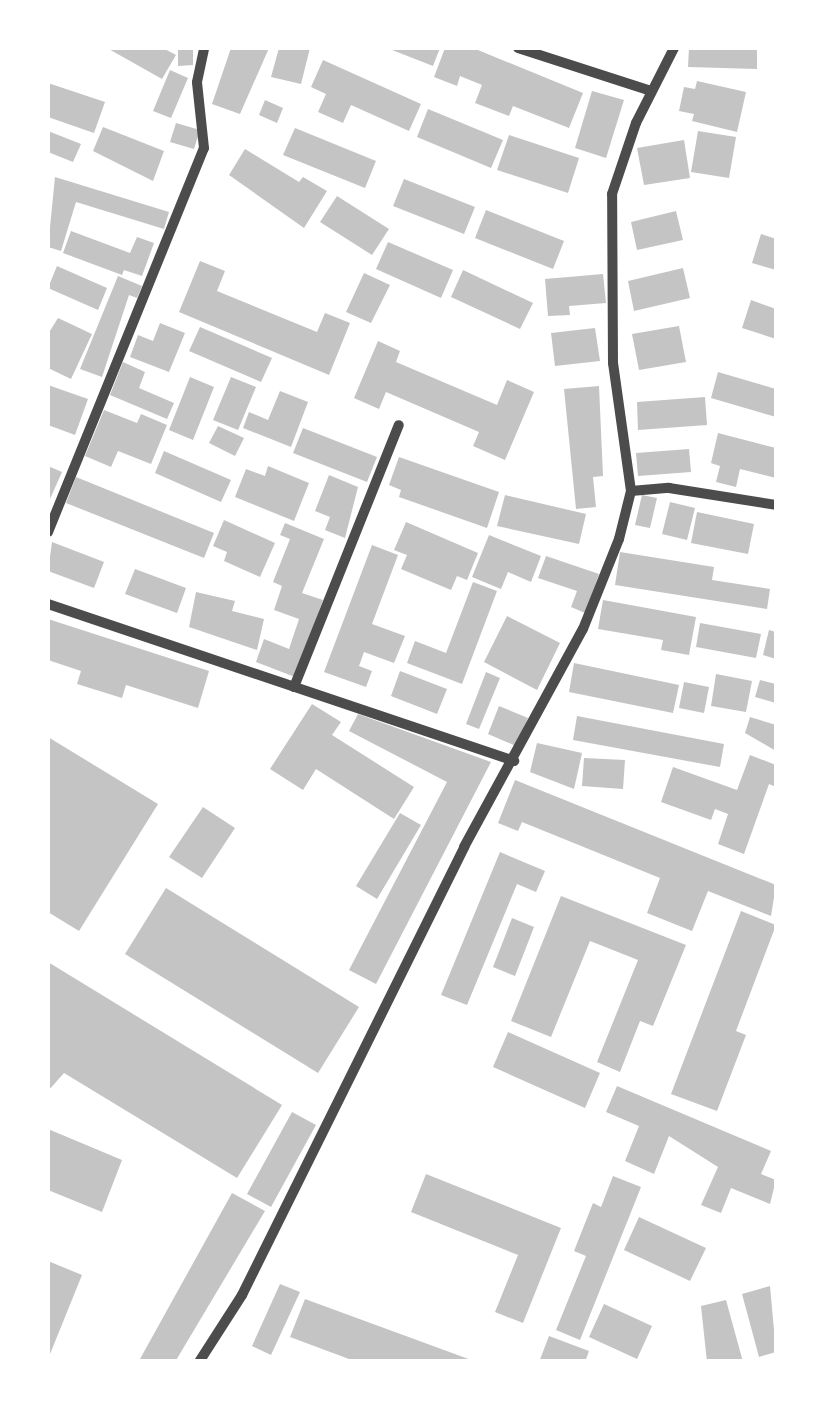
<!DOCTYPE html>
<html>
<head>
<meta charset="utf-8">
<style>
	body { margin:0 }
	#map { position:relative; width:824px; height:1409px; overflow:hidden; background:#fff; font-family:"Open Sans",sans-serif }
	div>[style] { position:absolute }
	.building>* { inset:0; background:#c4c4c4 }
	.minor>* { height:10px; margin:-5px; padding:0 5px; transform-origin:5px; border-radius:5px; background:#4c4c4c }
	span { translate:-50% -50%; white-space:nowrap; text-align:center; line-height:1.15; -webkit-text-stroke:8px #fff; paint-order:stroke }
	.frame { position:absolute; inset:0; border:50px solid #fff; pointer-events:none }
</style>
</head>
<body>
<div id="map">
	<div class="building">
		<div style="clip-path:polygon(107px 48px,163px 48px,176px 55px,162px 79px)"></div>
		<div style="clip-path:polygon(178px 48px,193px 48px,193px 65px,178px 66px)"></div>
		<div style="clip-path:polygon(231px 48px,269px 48px,240px 114px,212px 104px)"></div>
		<div style="clip-path:polygon(279px 48px,310px 48px,301px 84px,271px 77px)"></div>
		<div style="clip-path:polygon(387px 48px,440px 48px,433px 66px)"></div>
		<div style="clip-path:polygon(445px 48px,473px 48px,583px 93px,569px 128px,513px 106px,509px 116px,475px 103px,482px 85px,460px 76px,457px 86px,434px 77px)"></div>
		<div style="clip-path:polygon(689px 48px,757px 48px,757px 69px,688px 67px)"></div>
		<div style="clip-path:polygon(323px 60px,421px 104px,409px 131px,351px 105px,343px 123px,318px 112px,326px 94px,311px 87px)"></div>
		<div style="clip-path:polygon(170px 70px,188px 78px,171px 118px,153px 111px)"></div>
		<div style="clip-path:polygon(697px 81px,746px 92px,737px 132px,692px 121px,694px 114px,679px 111px,684px 87px,695px 89px)"></div>
		<div style="clip-path:polygon(48px 83px,105px 102px,94px 133px,48px 117px)"></div>
		<div style="clip-path:polygon(592px 91px,624px 100px,606px 158px,575px 148px)"></div>
		<div style="clip-path:polygon(265px 100px,283px 108px,277px 123px,259px 115px)"></div>
		<div style="clip-path:polygon(428px 109px,503px 140px,491px 168px,417px 137px)"></div>
		<div style="clip-path:polygon(176px 123px,200px 130px,194px 149px,170px 142px)"></div>
		<div style="clip-path:polygon(103px 127px,164px 151px,153px 181px,93px 151px)"></div>
		<div style="clip-path:polygon(295px 128px,376px 161px,365px 188px,283px 155px)"></div>
		<div style="clip-path:polygon(48px 131px,81px 144px,73px 162px,48px 152px)"></div>
		<div style="clip-path:polygon(698px 131px,736px 137px,729px 178px,691px 172px)"></div>
		<div style="clip-path:polygon(509px 135px,579px 158px,568px 193px,497px 170px)"></div>
		<div style="clip-path:polygon(684px 140px,690px 178px,644px 185px,637px 148px)"></div>
		<div style="clip-path:polygon(245px 149px,299px 182px,303px 177px,327px 191px,304px 228px,229px 175px)"></div>
		<div style="clip-path:polygon(55px 177px,169px 212px,164px 229px,76px 202px,61px 251px,48px 247px)"></div>
		<div style="clip-path:polygon(404px 179px,475px 207px,464px 234px,393px 206px)"></div>
		<div style="clip-path:polygon(337px 196px,389px 229px,372px 255px,320px 222px)"></div>
		<div style="clip-path:polygon(486px 210px,564px 241px,553px 269px,475px 238px)"></div>
		<div style="clip-path:polygon(676px 211px,683px 240px,637px 250px,631px 222px)"></div>
		<div style="clip-path:polygon(71px 231px,130px 253px,137px 237px,154px 243px,142px 276px,124px 270px,122px 275px,63px 253px)"></div>
		<div style="clip-path:polygon(761px 234px,776px 239px,776px 270px,752px 263px)"></div>
		<div style="clip-path:polygon(388px 242px,453px 270px,441px 298px,376px 269px)"></div>
		<div style="clip-path:polygon(200px 261px,225px 271px,217px 291px,317px 332px,325px 313px,350px 323px,329px 375px,179px 312px)"></div>
		<div style="clip-path:polygon(57px 266px,107px 288px,98px 310px,48px 288px)"></div>
		<div style="clip-path:polygon(683px 268px,690px 298px,634px 311px,628px 281px)"></div>
		<div style="clip-path:polygon(463px 270px,533px 303px,520px 329px,451px 297px)"></div>
		<div style="clip-path:polygon(364px 273px,390px 285px,371px 323px,346px 312px)"></div>
		<div style="clip-path:polygon(603px 274px,606px 303px,569px 306px,570px 315px,548px 316px,545px 279px)"></div>
		<div style="clip-path:polygon(118px 276px,142px 286px,137px 298px,129px 295px,102px 377px,80px 369px)"></div>
		<div style="clip-path:polygon(751px 300px,776px 309px,776px 339px,742px 328px)"></div>
		<div style="clip-path:polygon(58px 318px,92px 334px,71px 379px,48px 368px,48px 334px)"></div>
		<div style="clip-path:polygon(160px 323px,185px 333px,169px 372px,130px 357px,138px 335px,153px 341px)"></div>
		<div style="clip-path:polygon(679px 326px,686px 362px,639px 370px,632px 334px)"></div>
		<div style="clip-path:polygon(200px 327px,272px 358px,261px 382px,189px 351px)"></div>
		<div style="clip-path:polygon(595px 328px,600px 361px,555px 366px,551px 333px)"></div>
		<div style="clip-path:polygon(378px 341px,400px 351px,396px 362px,497px 405px,507px 380px,534px 392px,505px 460px,473px 446px,479px 432px,386px 392px,379px 409px,354px 398px)"></div>
		<div style="clip-path:polygon(123px 362px,145px 372px,139px 388px,174px 403px,167px 419px,110px 395px)"></div>
		<div style="clip-path:polygon(718px 372px,776px 389px,776px 417px,711px 398px)"></div>
		<div style="clip-path:polygon(190px 377px,214px 387px,193px 440px,169px 430px)"></div>
		<div style="clip-path:polygon(231px 377px,256px 387px,238px 430px,213px 420px)"></div>
		<div style="clip-path:polygon(48px 385px,88px 399px,75px 435px,48px 425px)"></div>
		<div style="clip-path:polygon(599px 386px,603px 476px,593px 477px,596px 507px,576px 509px,564px 389px)"></div>
		<div style="clip-path:polygon(280px 391px,308px 402px,291px 447px,243px 428px,249px 412px,268px 420px)"></div>
		<div style="clip-path:polygon(705px 397px,707px 425px,638px 430px,637px 402px)"></div>
		<div style="clip-path:polygon(104px 410px,137px 423px,141px 414px,167px 425px,151px 464px,118px 451px,111px 467px,85px 456px)"></div>
		<div style="clip-path:polygon(218px 426px,244px 438px,235px 456px,209px 443px)"></div>
		<div style="clip-path:polygon(303px 428px,377px 457px,367px 482px,293px 453px)"></div>
		<div style="clip-path:polygon(718px 433px,776px 448px,776px 478px,740px 469px,736px 487px,716px 482px,720px 466px,711px 463px)"></div>
		<div style="clip-path:polygon(689px 449px,691px 472px,638px 476px,636px 453px)"></div>
		<div style="clip-path:polygon(164px 451px,231px 480px,221px 502px,155px 473px)"></div>
		<div style="clip-path:polygon(399px 457px,499px 492px,487px 528px,399px 497px,401px 490px,389px 485px)"></div>
		<div style="clip-path:polygon(48px 466px,62px 472px,50px 499px,48px 498px)"></div>
		<div style="clip-path:polygon(268px 466px,309px 483px,294px 521px,235px 497px,246px 469px,265px 476px)"></div>
		<div style="clip-path:polygon(329px 475px,358px 487px,345px 538px,325px 530px,330px 517px,315px 511px)"></div>
		<div style="clip-path:polygon(76px 477px,214px 533px,204px 558px,66px 503px)"></div>
		<div style="clip-path:polygon(505px 495px,586px 514px,579px 544px,497px 526px)"></div>
		<div style="clip-path:polygon(642px 495px,657px 498px,650px 528px,635px 525px)"></div>
		<div style="clip-path:polygon(670px 502px,695px 508px,687px 540px,662px 534px)"></div>
		<div style="clip-path:polygon(697px 512px,754px 524px,748px 554px,691px 543px)"></div>
		<div style="clip-path:polygon(224px 520px,275px 543px,260px 577px,224px 561px,227px 552px,213px 546px)"></div>
		<div style="clip-path:polygon(406px 522px,478px 553px,467px 580px,457px 576px,451px 590px,401px 569px,407px 555px,394px 550px)"></div>
		<div style="clip-path:polygon(285px 523px,324px 539px,302px 593px,323px 600px,295px 677px,256px 662px,264px 639px,289px 649px,299px 619px,274px 610px,282px 586px,273px 582px,290px 539px,280px 535px)"></div>
		<div style="clip-path:polygon(489px 535px,541px 556px,531px 582px,508px 572px,501px 589px,472px 577px)"></div>
		<div style="clip-path:polygon(52px 542px,104px 562px,94px 588px,48px 571px)"></div>
		<div style="clip-path:polygon(372px 545px,398px 555px,372px 624px,405px 636px,394px 663px,364px 652px,359px 666px,372px 671px,366px 687px,324px 672px)"></div>
		<div style="clip-path:polygon(620px 552px,714px 567px,712px 580px,770px 589px,767px 609px,615px 585px)"></div>
		<div style="clip-path:polygon(546px 556px,599px 574px,585px 613px,571px 607px,577px 591px,538px 578px)"></div>
		<div style="clip-path:polygon(135px 569px,186px 588px,177px 613px,125px 594px)"></div>
		<div style="clip-path:polygon(473px 582px,497px 591px,462px 684px,407px 663px,415px 641px,446px 653px)"></div>
		<div style="clip-path:polygon(196px 592px,235px 601px,232px 611px,264px 619px,257px 650px,189px 627px)"></div>
		<div style="clip-path:polygon(603px 600px,696px 617px,689px 655px,661px 650px,663px 640px,598px 629px)"></div>
		<div style="clip-path:polygon(507px 616px,560px 643px,537px 690px,484px 662px)"></div>
		<div style="clip-path:polygon(48px 619px,209px 671px,198px 708px,126px 685px,122px 698px,77px 684px,81px 671px,48px 660px)"></div>
		<div style="clip-path:polygon(700px 623px,761px 634px,756px 658px,696px 647px)"></div>
		<div style="clip-path:polygon(769px 630px,776px 632px,776px 659px,763px 655px)"></div>
		<div style="clip-path:polygon(574px 663px,679px 685px,673px 713px,569px 692px)"></div>
		<div style="clip-path:polygon(400px 671px,447px 689px,437px 714px,391px 696px)"></div>
		<div style="clip-path:polygon(486px 672px,500px 678px,479px 729px,466px 724px)"></div>
		<div style="clip-path:polygon(716px 674px,752px 681px,746px 712px,711px 706px)"></div>
		<div style="clip-path:polygon(760px 680px,776px 684px,776px 703px,755px 697px)"></div>
		<div style="clip-path:polygon(684px 682px,709px 687px,704px 713px,679px 708px)"></div>
		<div style="clip-path:polygon(312px 704px,341px 722px,332px 735px,414px 787px,394px 819px,316px 769px,303px 790px,270px 769px)"></div>
		<div style="clip-path:polygon(499px 706px,528px 718px,516px 746px,488px 734px)"></div>
		<div style="clip-path:polygon(358px 714px,491px 762px,376px 984px,349px 970px,447px 782px,349px 731px)"></div>
		<div style="clip-path:polygon(577px 716px,724px 744px,720px 767px,573px 740px)"></div>
		<div style="clip-path:polygon(750px 717px,776px 725px,776px 751px,745px 733px)"></div>
		<div style="clip-path:polygon(48px 737px,158px 804px,79px 931px,48px 912px)"></div>
		<div style="clip-path:polygon(537px 743px,582px 753px,574px 789px,530px 772px)"></div>
		<div style="clip-path:polygon(750px 755px,776px 765px,776px 787px,769px 784px,744px 854px,718px 844px,728px 814px,715px 809px,711px 820px,661px 802px,673px 767px,737px 790px)"></div>
		<div style="clip-path:polygon(584px 758px,625px 760px,623px 789px,582px 786px)"></div>
		<div style="clip-path:polygon(515px 780px,776px 885px,771px 916px,708px 891px,692px 931px,647px 913px,660px 878px,522px 822px,518px 831px,498px 823px)"></div>
		<div style="clip-path:polygon(203px 807px,235px 828px,202px 878px,169px 857px)"></div>
		<div style="clip-path:polygon(400px 813px,421px 825px,377px 899px,356px 886px)"></div>
		<div style="clip-path:polygon(500px 852px,545px 871px,536px 892px,517px 884px,467px 1005px,441px 995px)"></div>
		<div style="clip-path:polygon(166px 888px,359px 1007px,318px 1073px,125px 954px)"></div>
		<div style="clip-path:polygon(561px 896px,686px 945px,653px 1026px,640px 1021px,620px 1072px,597px 1062px,638px 960px,590px 941px,551px 1037px,511px 1021px)"></div>
		<div style="clip-path:polygon(741px 911px,776px 925px,736px 1031px,746px 1035px,717px 1111px,671px 1094px)"></div>
		<div style="clip-path:polygon(512px 918px,534px 927px,515px 976px,493px 967px)"></div>
		<div style="clip-path:polygon(48px 962px,282px 1105px,237px 1178px,64px 1073px,48px 1091px)"></div>
		<div style="clip-path:polygon(508px 1032px,600px 1073px,585px 1108px,493px 1067px)"></div>
		<div style="clip-path:polygon(617px 1086px,771px 1151px,761px 1174px,776px 1180px,770px 1204px,731px 1188px,721px 1213px,701px 1205px,718px 1167px,669px 1136px,654px 1174px,625px 1161px,639px 1126px,606px 1112px)"></div>
		<div style="clip-path:polygon(292px 1112px,316px 1125px,271px 1207px,247px 1194px)"></div>
		<div style="clip-path:polygon(48px 1129px,122px 1160px,102px 1212px,48px 1190px)"></div>
		<div style="clip-path:polygon(426px 1174px,561px 1228px,523px 1323px,495px 1312px,518px 1255px,411px 1212px)"></div>
		<div style="clip-path:polygon(613px 1176px,641px 1187px,580px 1340px,556px 1330px,586px 1256px,574px 1251px,593px 1203px,601px 1207px)"></div>
		<div style="clip-path:polygon(232px 1193px,265px 1211px,175px 1362px,145px 1362px,140px 1359px)"></div>
		<div style="clip-path:polygon(639px 1217px,706px 1248px,690px 1281px,624px 1250px)"></div>
		<div style="clip-path:polygon(48px 1261px,82px 1275px,48px 1359px)"></div>
		<div style="clip-path:polygon(280px 1284px,300px 1292px,271px 1355px,252px 1346px)"></div>
		<div style="clip-path:polygon(770px 1286px,776px 1352px,759px 1357px,742px 1294px)"></div>
		<div style="clip-path:polygon(305px 1299px,474px 1361px,474px 1362px,357px 1362px,290px 1337px)"></div>
		<div style="clip-path:polygon(726px 1300px,743px 1362px,707px 1362px,701px 1306px)"></div>
		<div style="clip-path:polygon(604px 1304px,652px 1326px,637px 1359px,589px 1337px)"></div>
		<div style="clip-path:polygon(549px 1336px,589px 1351px,585px 1362px,539px 1362px)"></div>
	</div>
	<div class="minor">
		<div style="left:518px;top:48px;width:140px;rotate:17.9deg"></div>
		<div style="left:631px;top:491px;width:38px;rotate:-5deg"></div>
		<div style="left:669px;top:488px;width:108px;rotate:9deg"></div>
		<div style="left:48px;top:532px;width:414px;rotate:-67.9deg"></div>
		<div style="left:204px;top:148px;width:66px;rotate:-96.1deg"></div>
		<div style="left:197px;top:82px;width:35px;rotate:-78deg"></div>
		<div style="left:48px;top:604px;width:492px;rotate:18.6deg"></div>
		<div style="left:294px;top:687px;width:282px;rotate:-68.2deg"></div>
		<div style="left:199px;top:1362px;width:80px;rotate:-57.3deg"></div>
		<div style="left:242px;top:1295px;width:500px;rotate:-63.6deg"></div>
		<div style="left:464px;top:847px;width:248px;rotate:-61.4deg"></div>
		<div style="left:583px;top:629px;width:97px;rotate:-68.2deg"></div>
		<div style="left:619px;top:539px;width:49px;rotate:-76deg"></div>
		<div style="left:631px;top:491px;width:129px;rotate:-98deg"></div>
		<div style="left:613px;top:363px;width:169px;rotate:-90.3deg"></div>
		<div style="left:612px;top:194px;width:75px;rotate:-71.3deg"></div>
		<div style="left:636px;top:123px;width:84px;rotate:-63.1deg"></div>
	</div>
	<div class="frame"></div>
</div>
</body>
</html>
